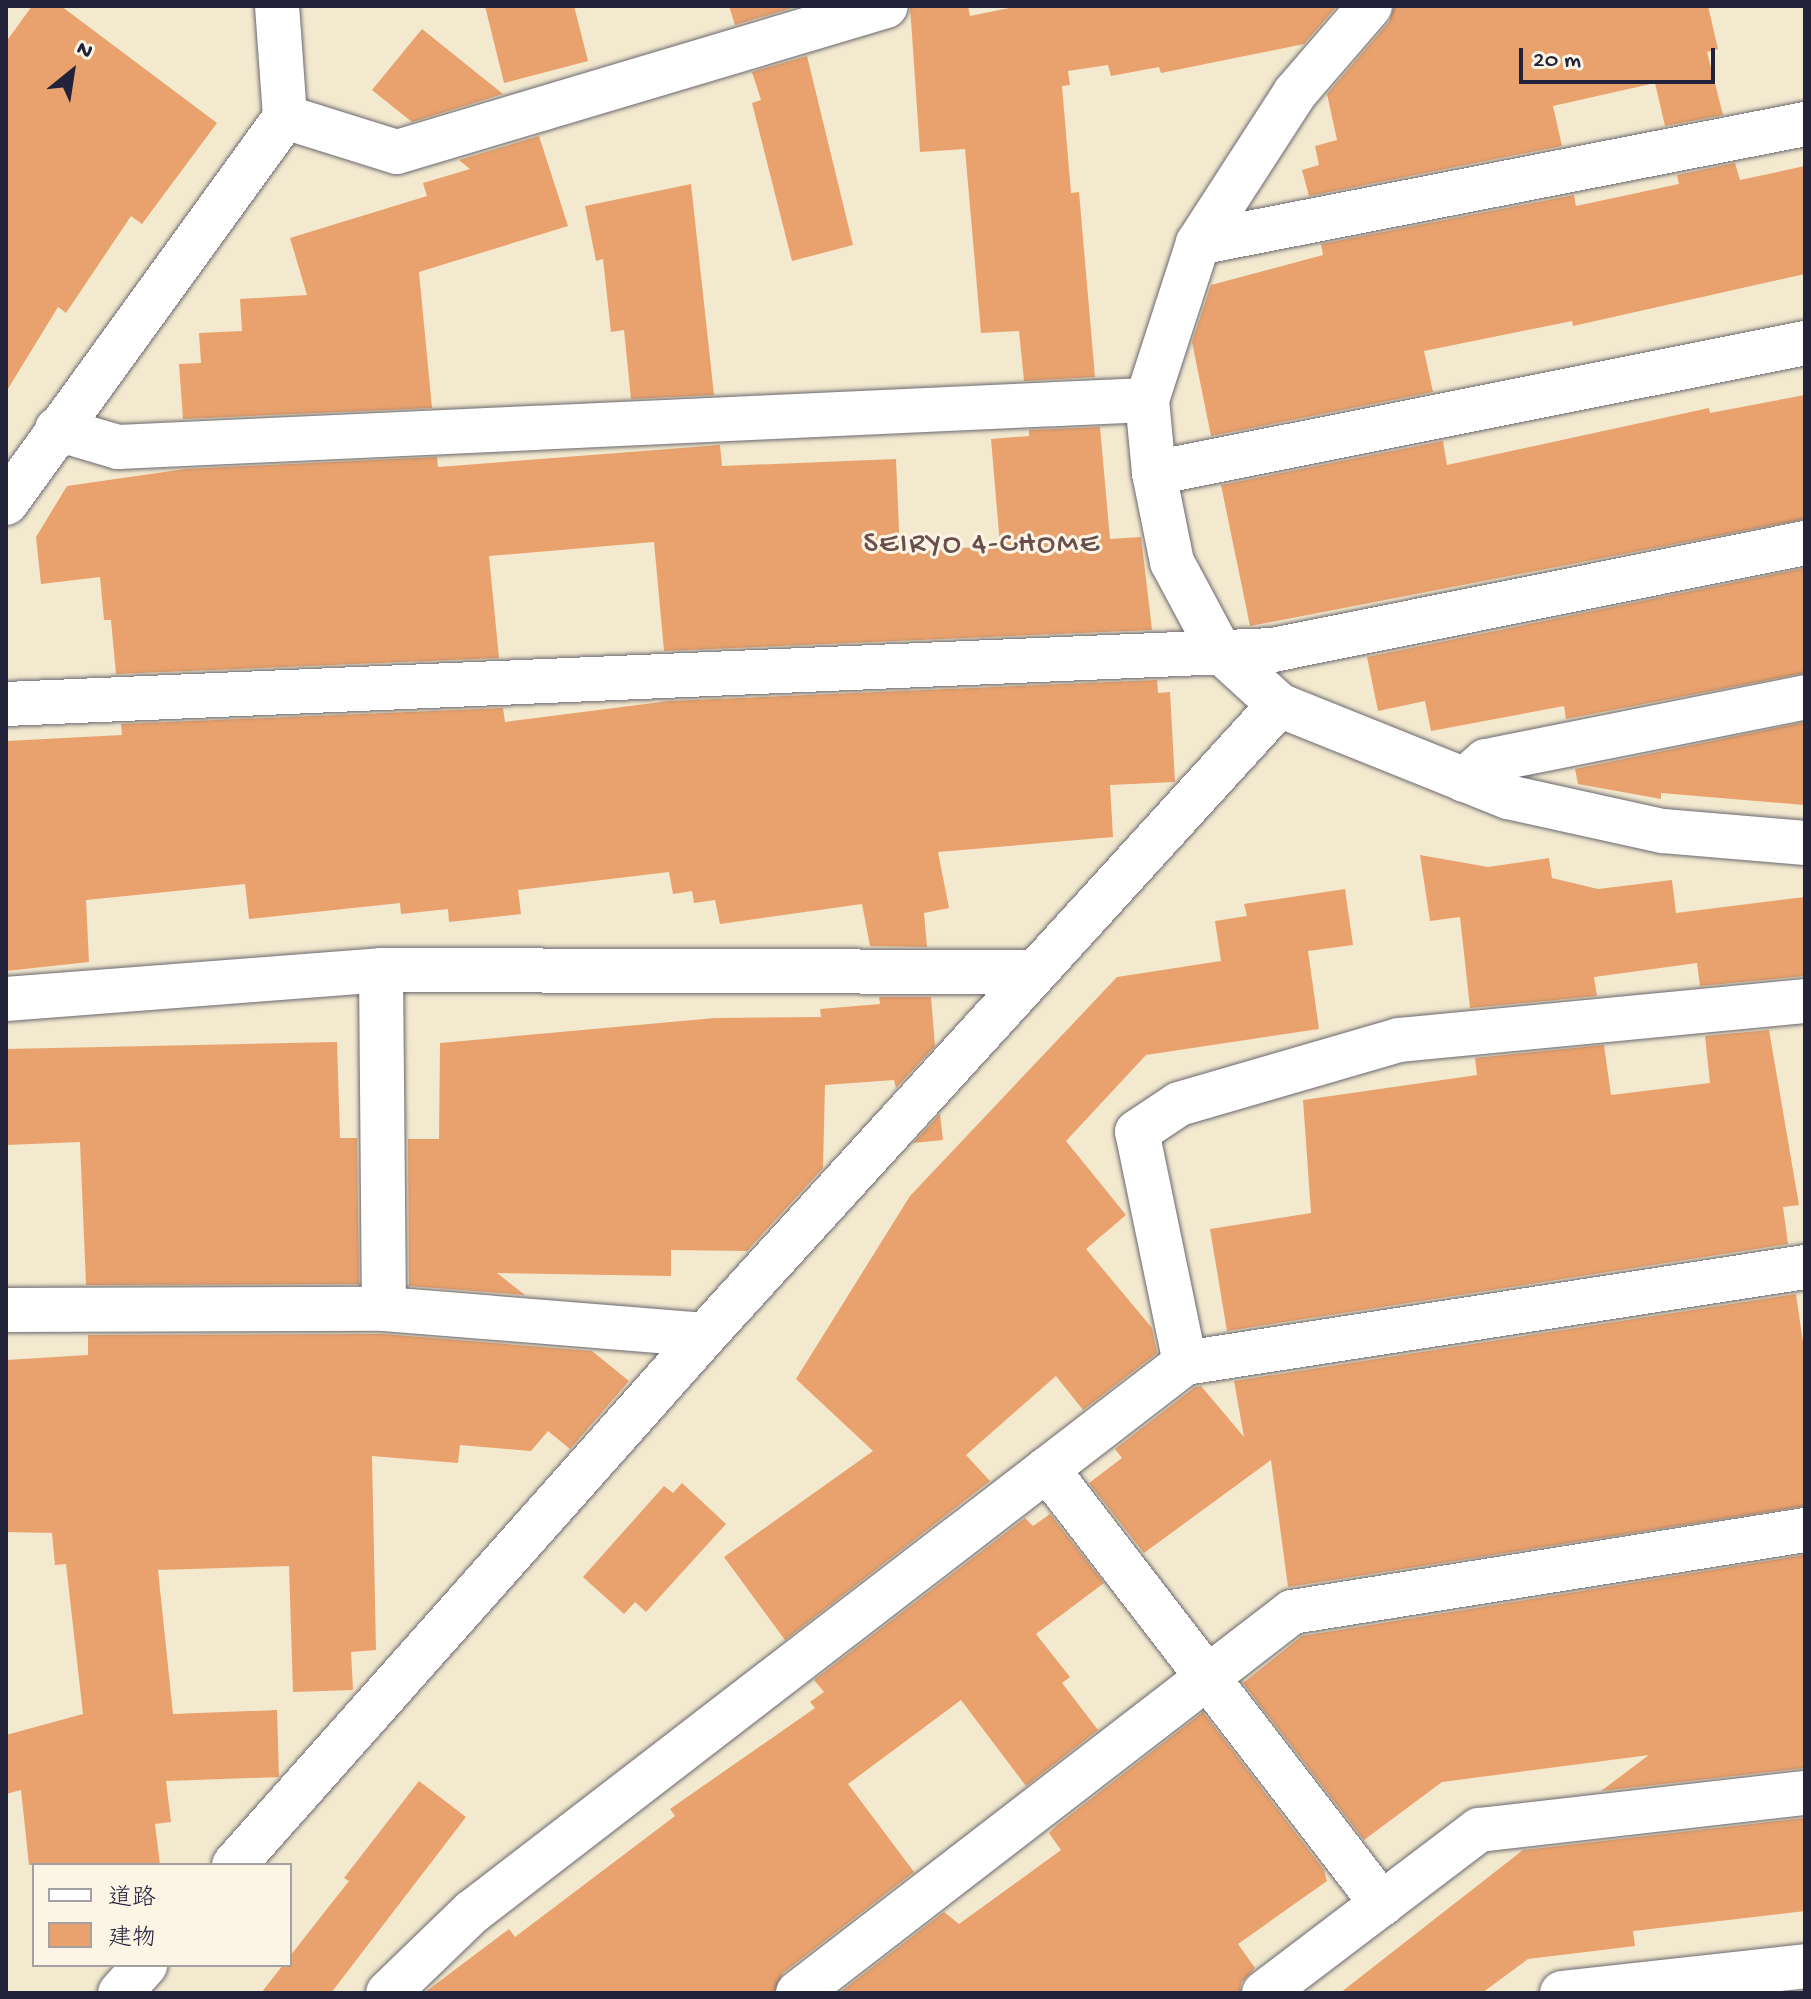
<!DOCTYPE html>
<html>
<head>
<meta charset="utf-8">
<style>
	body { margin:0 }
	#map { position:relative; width:1811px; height:1999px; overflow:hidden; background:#f3e9cf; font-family:"Gochi Hand","Klee One",sans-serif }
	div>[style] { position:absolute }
	.building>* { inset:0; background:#e9a26d }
	.roads { filter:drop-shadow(0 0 2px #6b686f) drop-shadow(0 0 2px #6b686f) }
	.minor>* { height:44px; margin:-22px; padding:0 22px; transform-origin:22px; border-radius:22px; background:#fff }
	span { translate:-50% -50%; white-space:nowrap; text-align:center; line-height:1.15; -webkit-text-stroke:6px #fcf5e5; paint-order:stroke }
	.neighbourhood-label { font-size:30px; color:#684f4c; letter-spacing:2px }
	.frame { position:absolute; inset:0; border:8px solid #22223b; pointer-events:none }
	.legend { position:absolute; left:32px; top:1863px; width:260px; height:104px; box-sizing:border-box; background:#fcf5e5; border:2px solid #a5a1a1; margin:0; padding:10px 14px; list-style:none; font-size:24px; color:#22223b }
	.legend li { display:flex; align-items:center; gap:16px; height:40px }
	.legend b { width:40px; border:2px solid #a5a1a1 }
	.north { position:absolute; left:32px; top:32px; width:80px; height:80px; -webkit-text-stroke:6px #fcf5e5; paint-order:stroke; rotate:30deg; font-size:22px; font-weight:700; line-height:32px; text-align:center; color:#22223b }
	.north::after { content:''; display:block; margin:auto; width:28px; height:36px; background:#22223b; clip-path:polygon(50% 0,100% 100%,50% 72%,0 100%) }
	.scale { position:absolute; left:1519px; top:48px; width:196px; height:36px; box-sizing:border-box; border:4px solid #22223b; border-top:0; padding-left:10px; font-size:24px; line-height:28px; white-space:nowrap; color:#22223b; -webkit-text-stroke:6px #fcf5e5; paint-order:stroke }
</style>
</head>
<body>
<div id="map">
	<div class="building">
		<div style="clip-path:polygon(32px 6px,61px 6px,217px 123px,142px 224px,131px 216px,66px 313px,58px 307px,6px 392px,6px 42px)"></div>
		<div style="clip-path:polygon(485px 6px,574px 6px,588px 61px,504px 83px)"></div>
		<div style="clip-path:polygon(729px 6px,795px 6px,795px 7px,735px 25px)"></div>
		<div style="clip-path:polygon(910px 6px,968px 6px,970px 16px,1019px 6px,1337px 6px,1304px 44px,1161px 73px,1159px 67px,1111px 76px,1108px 65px,1068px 71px,1070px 85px,1062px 86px,1071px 193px,1079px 192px,1095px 377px,1024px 381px,1019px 331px,981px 333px,965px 149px,920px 152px)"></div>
		<div style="clip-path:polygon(1394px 6px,1708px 6px,1718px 49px,1707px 52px,1723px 115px,1665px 126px,1655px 83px,1553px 106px,1562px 146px,1309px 196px,1302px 170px,1319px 165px,1315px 146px,1337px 140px,1327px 94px,1389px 22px)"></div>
		<div style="clip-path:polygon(422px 29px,503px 94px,412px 122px,372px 90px)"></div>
		<div style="clip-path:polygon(807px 56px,853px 245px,792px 261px,752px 103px,761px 100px,752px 72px)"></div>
		<div style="clip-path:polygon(539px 136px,568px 226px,419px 272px,432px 408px,183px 419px,179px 364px,201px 363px,199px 333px,242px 331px,240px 299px,307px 295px,290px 238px,427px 196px,423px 183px,470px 169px,459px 160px)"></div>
		<div style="clip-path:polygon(1735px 163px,1740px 180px,1805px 166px,1805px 274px,1573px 326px,1572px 321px,1424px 351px,1433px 392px,1211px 436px,1192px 342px,1211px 285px,1323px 255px,1321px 244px,1574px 195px,1576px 206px,1679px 184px,1677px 175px)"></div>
		<div style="clip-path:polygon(691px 184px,714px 395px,631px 399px,624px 330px,611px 332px,603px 259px,596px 261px,585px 206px)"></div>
		<div style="clip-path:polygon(1805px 395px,1805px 519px,1250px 626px,1221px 485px,1443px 441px,1447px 465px,1709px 408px,1710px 413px)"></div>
		<div style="clip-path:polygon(1100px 427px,1110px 539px,1141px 537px,1152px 630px,664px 651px,654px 542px,489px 556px,499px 658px,116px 674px,111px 620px,104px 620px,100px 577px,41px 584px,36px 537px,67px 486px,185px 469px,437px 457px,438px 467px,720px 445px,722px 466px,896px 459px,900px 553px,1000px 545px,991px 439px,1029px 436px,1029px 430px)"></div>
		<div style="clip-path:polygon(1805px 568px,1805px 673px,1566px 719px,1564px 706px,1431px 731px,1425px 701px,1378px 711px,1367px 657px)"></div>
		<div style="clip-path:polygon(1157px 680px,1158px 693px,1170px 692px,1175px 782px,1110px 785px,1113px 837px,938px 852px,949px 908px,924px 913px,927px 947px,870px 946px,862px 904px,720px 924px,715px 900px,694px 903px,692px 891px,673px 894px,669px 872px,518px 890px,521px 914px,449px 922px,448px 909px,401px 914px,400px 903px,249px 919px,245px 884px,86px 900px,89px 962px,6px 971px,6px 741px,122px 735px,121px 724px,503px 708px,505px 722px,669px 701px)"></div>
		<div style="clip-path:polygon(1805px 722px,1805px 805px,1661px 793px,1661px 799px,1578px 784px,1575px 769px)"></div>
		<div style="clip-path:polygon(1420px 855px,1488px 867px,1549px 858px,1552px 878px,1598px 889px,1672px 880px,1676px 913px,1805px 897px,1805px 976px,1700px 986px,1697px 963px,1594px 977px,1597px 996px,1470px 1008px,1460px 917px,1430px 921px)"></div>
		<div style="clip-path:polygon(1345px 889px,1353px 945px,1308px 951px,1319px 1029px,1146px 1055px,1066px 1141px,1126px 1215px,1086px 1249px,1152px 1328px,1157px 1353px,1083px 1410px,1056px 1376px,966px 1455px,990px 1481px,785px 1640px,724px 1557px,873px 1451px,796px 1379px,910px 1196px,1117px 977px,1221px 961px,1215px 921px,1247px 916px,1244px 904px)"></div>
		<div style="clip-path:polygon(879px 997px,931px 997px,935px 1046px,896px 1088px,894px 1080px,825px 1085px,823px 1168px,747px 1251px,671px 1250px,671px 1276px,497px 1273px,525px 1295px,409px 1286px,408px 1139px,439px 1139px,440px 1043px,715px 1018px,821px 1017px,820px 1009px,880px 1004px)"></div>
		<div style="clip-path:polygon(1769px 1030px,1799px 1205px,1783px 1207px,1788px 1244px,1227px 1331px,1210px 1229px,1311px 1213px,1303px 1100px,1477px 1075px,1475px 1058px,1604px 1045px,1611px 1095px,1710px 1083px,1705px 1036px)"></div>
		<div style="clip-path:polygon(337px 1042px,340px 1138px,357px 1138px,359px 1284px,86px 1285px,80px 1142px,6px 1145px,6px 1049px)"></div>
		<div style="clip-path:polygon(940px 1114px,943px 1140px,913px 1143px)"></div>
		<div style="clip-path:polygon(1796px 1294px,1805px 1356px,1805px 1506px,1288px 1587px,1271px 1460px,1144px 1553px,1089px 1483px,1122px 1458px,1115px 1449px,1195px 1387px,1201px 1386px,1244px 1437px,1234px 1381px)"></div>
		<div style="clip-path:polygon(383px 1334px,592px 1351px,629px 1381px,570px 1449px,548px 1431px,531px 1451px,460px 1445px,458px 1463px,372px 1456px,376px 1650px,351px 1652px,353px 1690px,293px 1692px,289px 1566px,158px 1570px,173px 1714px,277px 1710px,279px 1777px,166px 1781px,171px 1822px,155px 1824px,160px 1865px,29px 1865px,21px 1790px,6px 1794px,6px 1735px,83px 1714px,66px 1564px,55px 1565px,52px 1533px,6px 1532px,6px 1360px,88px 1355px,88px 1335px)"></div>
		<div style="clip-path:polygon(682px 1483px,726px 1524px,646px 1612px,635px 1602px,624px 1614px,583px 1577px,664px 1486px,673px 1493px)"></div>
		<div style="clip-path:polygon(1050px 1514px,1104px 1583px,1036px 1634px,1070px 1677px,1062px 1683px,1098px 1730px,1026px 1786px,961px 1700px,848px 1784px,914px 1872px,783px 1973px,774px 1993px,424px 1993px,509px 1929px,515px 1937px,675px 1816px,670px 1809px,815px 1708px,810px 1702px,824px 1692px,814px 1680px,1025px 1518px,1033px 1526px)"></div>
		<div style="clip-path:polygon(1805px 1555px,1805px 1768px,1601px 1791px,1649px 1755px,1442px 1782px,1364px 1840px,1243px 1683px,1302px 1636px)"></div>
		<div style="clip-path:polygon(1203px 1712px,1324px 1870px,1327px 1881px,1238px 1944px,1255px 1968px,1241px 1983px,1240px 1993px,839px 1993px,944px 1912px,959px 1924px,1061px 1850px,1049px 1833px,1056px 1826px)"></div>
		<div style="clip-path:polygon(419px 1781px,466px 1817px,331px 1993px,261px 1993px,283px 1965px,290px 1965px,290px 1956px,349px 1881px,344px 1878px)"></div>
		<div style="clip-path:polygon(1805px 1818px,1805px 1911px,1633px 1931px,1635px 1946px,1528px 1959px,1482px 1993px,1340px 1993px,1523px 1850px)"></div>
	</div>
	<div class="roads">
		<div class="minor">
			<div style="left:1370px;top:6px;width:115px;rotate:130.8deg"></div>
			<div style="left:1295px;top:93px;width:179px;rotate:122.9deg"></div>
			<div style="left:1198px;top:243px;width:165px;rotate:108deg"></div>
			<div style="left:1147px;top:400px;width:73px;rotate:84.5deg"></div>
			<div style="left:1154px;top:473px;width:91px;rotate:78.6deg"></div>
			<div style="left:1172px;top:562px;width:100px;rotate:61.9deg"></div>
			<div style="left:1219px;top:650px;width:81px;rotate:42.5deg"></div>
			<div style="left:1279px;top:705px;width:247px;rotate:21.9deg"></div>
			<div style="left:1508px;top:797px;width:159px;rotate:12.4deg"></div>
			<div style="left:1663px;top:831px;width:143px;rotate:4.8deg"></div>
			<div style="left:285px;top:117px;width:117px;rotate:17.4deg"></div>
			<div style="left:397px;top:152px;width:510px;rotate:-16.62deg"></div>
			<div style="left:1198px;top:243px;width:619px;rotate:-11.09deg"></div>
			<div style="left:57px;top:429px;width:64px;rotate:16.4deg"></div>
			<div style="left:118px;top:447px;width:1030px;rotate:-2.62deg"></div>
			<div style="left:1154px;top:473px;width:664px;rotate:-11.29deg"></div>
			<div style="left:6px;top:503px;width:476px;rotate:-54.1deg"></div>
			<div style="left:285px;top:117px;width:111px;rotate:-94.1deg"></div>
			<div style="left:6px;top:704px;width:1268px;rotate:-2.44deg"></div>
			<div style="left:1273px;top:650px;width:543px;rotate:-11.37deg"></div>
			<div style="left:1464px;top:780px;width:29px;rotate:-41deg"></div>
			<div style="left:1486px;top:761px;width:325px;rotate:-11.3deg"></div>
			<div style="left:381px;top:970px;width:339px;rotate:89.5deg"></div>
			<div style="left:6px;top:999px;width:376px;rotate:-4.4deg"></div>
			<div style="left:381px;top:970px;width:653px;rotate:0.18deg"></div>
			<div style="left:6px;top:1310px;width:378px;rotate:-0.2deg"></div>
			<div style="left:384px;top:1309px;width:322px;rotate:4.6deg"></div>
			<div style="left:1185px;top:1363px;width:236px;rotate:-101.7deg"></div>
			<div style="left:1137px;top:1132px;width:50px;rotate:-33.7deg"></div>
			<div style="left:1179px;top:1104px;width:229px;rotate:-16.2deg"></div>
			<div style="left:1399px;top:1040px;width:408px;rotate:-5.5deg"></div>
			<div style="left:1047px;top:1469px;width:549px;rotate:52.4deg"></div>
			<div style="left:234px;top:1865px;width:709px;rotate:-48.37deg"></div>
			<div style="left:705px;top:1335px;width:852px;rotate:-47.66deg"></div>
			<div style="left:120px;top:1993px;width:38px;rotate:-48deg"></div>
			<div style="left:388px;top:1993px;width:117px;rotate:-44deg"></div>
			<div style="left:472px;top:1912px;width:900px;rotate:-37.6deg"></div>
			<div style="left:1185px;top:1363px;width:627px;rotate:-8.8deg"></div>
			<div style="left:798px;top:1993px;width:624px;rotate:-37.64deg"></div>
			<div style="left:1292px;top:1612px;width:520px;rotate:-9.08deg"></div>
			<div style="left:1264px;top:1993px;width:270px;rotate:-37.2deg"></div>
			<div style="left:1479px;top:1830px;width:328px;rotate:-6.5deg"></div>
			<div style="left:1562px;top:1993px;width:244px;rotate:-6.3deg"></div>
		</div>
	</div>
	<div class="neighbourhood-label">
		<span style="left:982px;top:546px">SEIRYO 4-CHOME</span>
	</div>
	<div class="frame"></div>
	<ul class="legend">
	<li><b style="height:10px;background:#fff"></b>道路</li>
	<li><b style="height:22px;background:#e9a26d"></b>建物</li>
	</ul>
	<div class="north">N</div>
	<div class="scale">20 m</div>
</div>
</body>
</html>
